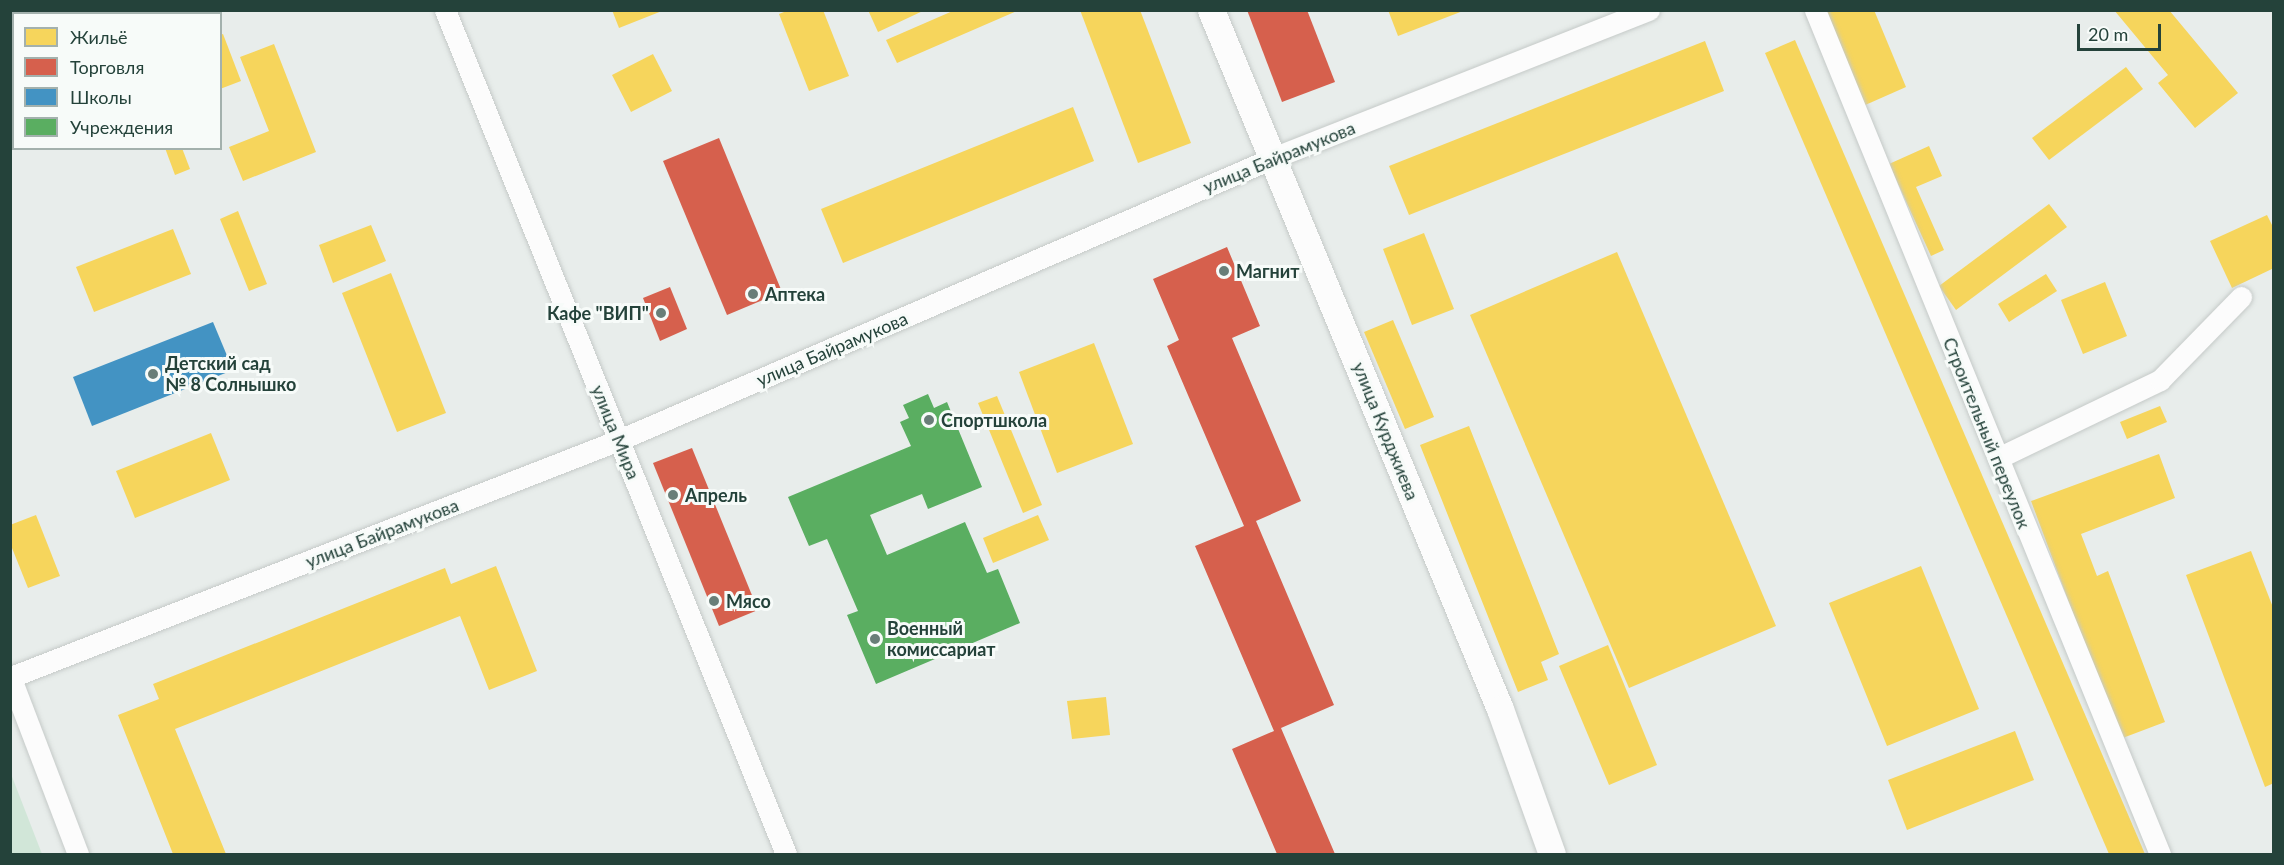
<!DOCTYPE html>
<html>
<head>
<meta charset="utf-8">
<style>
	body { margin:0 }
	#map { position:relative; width:2284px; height:865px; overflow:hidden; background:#e8edeb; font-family:Lato,sans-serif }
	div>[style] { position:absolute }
	.green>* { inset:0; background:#d1e6d8 }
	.homes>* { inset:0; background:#f6d55c }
	.shops>* { inset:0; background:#d6604d }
	.schools>* { inset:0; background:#4393c3 }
	.public>* { inset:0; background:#5aae61 }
	.roads { filter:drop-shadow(0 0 2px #c5cac8) drop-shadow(0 0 2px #c5cac8) }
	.minor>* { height:21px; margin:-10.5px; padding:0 10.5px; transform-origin:10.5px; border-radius:10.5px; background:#fcfcfc }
	.tertiary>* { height:27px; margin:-13.5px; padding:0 13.5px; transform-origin:13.5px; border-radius:13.5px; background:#fcfcfc }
	.dots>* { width:16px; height:16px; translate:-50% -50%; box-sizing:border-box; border:3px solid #f7fbf9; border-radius:50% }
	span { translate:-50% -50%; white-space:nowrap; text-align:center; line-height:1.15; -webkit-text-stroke:6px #f7fbf9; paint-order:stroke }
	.street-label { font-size:18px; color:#24423a }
	.poi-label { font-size:18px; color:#24423a; font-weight:700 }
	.left { translate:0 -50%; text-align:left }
	.right { translate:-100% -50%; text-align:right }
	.frame { position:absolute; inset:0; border:12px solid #24423a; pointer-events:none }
	.legend { position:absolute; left:12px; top:12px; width:210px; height:138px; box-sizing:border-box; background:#f7fbf9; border:2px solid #a3b1ad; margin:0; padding:8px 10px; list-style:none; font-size:18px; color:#24423a }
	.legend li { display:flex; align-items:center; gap:12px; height:30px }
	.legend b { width:30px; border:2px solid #a3b1ad }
	.scale { position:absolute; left:2077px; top:24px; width:84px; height:27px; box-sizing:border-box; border:3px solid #24423a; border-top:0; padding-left:8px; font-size:18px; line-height:21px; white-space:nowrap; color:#24423a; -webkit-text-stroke:4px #f7fbf9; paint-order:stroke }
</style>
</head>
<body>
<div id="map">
	<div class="green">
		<div style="clip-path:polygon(11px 774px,42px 854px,11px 854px)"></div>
	</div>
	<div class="homes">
		<div style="clip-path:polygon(10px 10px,41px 14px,14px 14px,13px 53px)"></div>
		<div style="clip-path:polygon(612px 10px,662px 10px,662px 11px,619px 28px)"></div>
		<div style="clip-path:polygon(789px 10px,823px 10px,849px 76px,809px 91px,779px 14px)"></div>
		<div style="clip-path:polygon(868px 10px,925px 10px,878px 32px)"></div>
		<div style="clip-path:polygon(955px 10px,1019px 10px,897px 63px,886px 40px)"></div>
		<div style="clip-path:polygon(1080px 10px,1140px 10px,1191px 143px,1138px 163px)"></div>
		<div style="clip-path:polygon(1388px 10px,1463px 10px,1463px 11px,1398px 36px)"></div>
		<div style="clip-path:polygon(1823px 10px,1874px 10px,1906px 87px,1863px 106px)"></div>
		<div style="clip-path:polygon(2114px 10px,2169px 10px,2238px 93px,2195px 128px,2158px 83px,2168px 75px)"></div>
		<div style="clip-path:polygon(223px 34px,241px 81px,220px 89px,220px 35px)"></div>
		<div style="clip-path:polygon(1795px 40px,2145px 854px,2109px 854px,1765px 53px)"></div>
		<div style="clip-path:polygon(1705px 41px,1724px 91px,1409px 215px,1389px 166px)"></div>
		<div style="clip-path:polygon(274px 44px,316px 152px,243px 181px,229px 147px,269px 131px,240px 57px)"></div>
		<div style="clip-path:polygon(653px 54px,672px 91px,631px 112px,612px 75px)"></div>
		<div style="clip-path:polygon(2126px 67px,2143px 89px,2049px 160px,2032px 138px)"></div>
		<div style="clip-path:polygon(1073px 107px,1094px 161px,843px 263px,821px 209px)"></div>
		<div style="clip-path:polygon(1929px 146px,1942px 176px,1916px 187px,1944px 250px,1931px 256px,1889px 164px)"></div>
		<div style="clip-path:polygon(165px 148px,182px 148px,190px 169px,175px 175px)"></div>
		<div style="clip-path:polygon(2049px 204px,2067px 227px,1956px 310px,1939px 286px)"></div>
		<div style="clip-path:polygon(238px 211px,267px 284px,249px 291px,220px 219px)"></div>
		<div style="clip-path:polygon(2267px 215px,2274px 229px,2274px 268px,2232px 288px,2210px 241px)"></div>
		<div style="clip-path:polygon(371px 225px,386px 261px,333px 283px,319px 245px)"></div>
		<div style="clip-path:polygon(173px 229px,191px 274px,94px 312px,76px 267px)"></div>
		<div style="clip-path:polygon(1424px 233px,1454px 309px,1412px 325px,1383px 249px)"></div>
		<div style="clip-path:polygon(1617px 252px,1776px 626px,1629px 688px,1470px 315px)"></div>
		<div style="clip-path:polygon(391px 273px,446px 413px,397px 432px,342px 293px)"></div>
		<div style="clip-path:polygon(2046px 274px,2057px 291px,2009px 322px,1998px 304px)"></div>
		<div style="clip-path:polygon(2105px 282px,2127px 336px,2083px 354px,2061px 300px)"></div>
		<div style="clip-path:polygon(1393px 320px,1434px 417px,1405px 429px,1364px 332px)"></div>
		<div style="clip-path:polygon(1094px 343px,1133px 444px,1057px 473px,1019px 372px)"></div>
		<div style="clip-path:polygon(997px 396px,1042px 505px,1023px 513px,978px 403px)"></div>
		<div style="clip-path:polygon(2160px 406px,2167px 422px,2127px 439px,2120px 422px)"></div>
		<div style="clip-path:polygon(1469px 426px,1559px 654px,1541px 662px,1548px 680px,1518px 692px,1420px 445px)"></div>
		<div style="clip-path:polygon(211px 433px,230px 480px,135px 518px,116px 471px)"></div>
		<div style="clip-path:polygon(2159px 454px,2175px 498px,2081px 534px,2097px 576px,2108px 571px,2165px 722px,2120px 739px,2031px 501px)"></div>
		<div style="clip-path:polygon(36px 515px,60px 576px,28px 588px,10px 543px,10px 525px)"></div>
		<div style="clip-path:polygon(1038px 515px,1049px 540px,993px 563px,983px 538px)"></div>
		<div style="clip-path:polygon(2251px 551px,2274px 610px,2274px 783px,2265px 787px,2186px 575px)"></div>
		<div style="clip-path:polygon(496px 566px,537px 671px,489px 690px,460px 616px,175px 729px,226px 854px,173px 854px,118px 715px,159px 699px,153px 684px,445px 568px,451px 584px)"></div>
		<div style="clip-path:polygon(1921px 566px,1979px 709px,1887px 746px,1829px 603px)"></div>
		<div style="clip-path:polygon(1608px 645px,1657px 765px,1609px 785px,1559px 666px)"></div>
		<div style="clip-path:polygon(1106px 697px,1110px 735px,1072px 739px,1067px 701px)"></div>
		<div style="clip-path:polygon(2015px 731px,2034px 780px,1907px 830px,1888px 780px)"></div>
	</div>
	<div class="shops">
		<div style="clip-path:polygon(1247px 10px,1307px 10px,1335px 82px,1282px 102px)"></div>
		<div style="clip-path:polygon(719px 138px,782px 292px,727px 315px,663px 161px)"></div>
		<div style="clip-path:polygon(1227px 247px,1260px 326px,1232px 338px,1301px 501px,1256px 521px,1334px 705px,1281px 728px,1335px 854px,1277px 854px,1232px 749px,1274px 731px,1195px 546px,1244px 526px,1167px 346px,1179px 340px,1153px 279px)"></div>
		<div style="clip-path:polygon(670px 287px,687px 329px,660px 341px,643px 298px)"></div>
		<div style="clip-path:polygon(692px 448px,758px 610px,719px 626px,653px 463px)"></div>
	</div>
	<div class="schools">
		<div style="clip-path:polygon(213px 322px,233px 370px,92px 426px,73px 377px)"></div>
	</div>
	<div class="public">
		<div style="clip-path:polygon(928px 394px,934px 408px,947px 402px,982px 487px,928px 509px,922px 494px,870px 515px,887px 555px,965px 522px,987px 573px,998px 569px,1020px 623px,876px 684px,847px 615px,858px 611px,827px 539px,809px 546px,788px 497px,911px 446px,900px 422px,909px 418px,903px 405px)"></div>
	</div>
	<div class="roads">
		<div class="minor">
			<div style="left:445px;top:10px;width:910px;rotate:68deg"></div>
			<div style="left:1815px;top:10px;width:912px;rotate:67.77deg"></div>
			<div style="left:1998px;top:458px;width:180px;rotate:-25.7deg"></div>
			<div style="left:2160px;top:380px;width:116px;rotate:-45.7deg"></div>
			<div style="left:10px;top:676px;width:191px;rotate:69.1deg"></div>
			<div style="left:11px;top:677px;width:653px;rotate:-21.3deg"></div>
			<div style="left:619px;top:440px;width:712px;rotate:-23.33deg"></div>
			<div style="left:1273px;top:158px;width:404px;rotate:-21.5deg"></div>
		</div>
		<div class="tertiary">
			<div style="left:1211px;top:10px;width:756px;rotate:67.54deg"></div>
			<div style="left:1500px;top:709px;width:154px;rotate:70.3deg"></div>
		</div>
	</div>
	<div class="dots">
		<div style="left:1224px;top:271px;background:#697e78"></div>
		<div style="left:753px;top:294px;background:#697e78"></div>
		<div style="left:661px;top:313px;background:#697e78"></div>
		<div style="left:153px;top:374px;background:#697e78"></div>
		<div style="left:929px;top:420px;background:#697e78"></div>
		<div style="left:673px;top:495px;background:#697e78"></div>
		<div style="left:714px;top:601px;background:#697e78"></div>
		<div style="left:875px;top:639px;background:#697e78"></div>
	</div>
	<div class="street-label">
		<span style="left:1279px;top:157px;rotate:-22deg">улица Байрамукова</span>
		<span style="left:832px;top:349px;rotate:-23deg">улица Байрамукова</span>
		<span style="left:1386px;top:431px;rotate:68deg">улица Курджиева</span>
		<span style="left:616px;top:432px;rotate:68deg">улица Мира</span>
		<span style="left:1987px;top:433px;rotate:68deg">Строительный переулок</span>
		<span style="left:382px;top:533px;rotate:-21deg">улица Байрамукова</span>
	</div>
	<div class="poi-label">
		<span class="left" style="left:1236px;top:271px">Магнит</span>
		<span class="left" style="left:765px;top:294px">Аптека</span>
		<span class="right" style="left:649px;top:313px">Кафе "ВИП"</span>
		<span class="left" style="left:165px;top:374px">Детский сад<br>№ 8 Солнышко</span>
		<span class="left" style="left:941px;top:420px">Спортшкола</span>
		<span class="left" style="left:685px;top:495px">Апрель</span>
		<span class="left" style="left:726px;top:601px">Мясо</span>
		<span class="left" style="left:887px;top:639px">Военный<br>комиссариат</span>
	</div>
	<div class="frame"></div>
	<ul class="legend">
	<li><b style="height:16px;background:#f6d55c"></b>Жильё</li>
	<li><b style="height:16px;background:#d6604d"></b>Торговля</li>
	<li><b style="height:16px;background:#4393c3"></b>Школы</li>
	<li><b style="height:16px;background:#5aae61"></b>Учреждения</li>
	</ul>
	<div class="scale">20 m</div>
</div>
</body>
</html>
